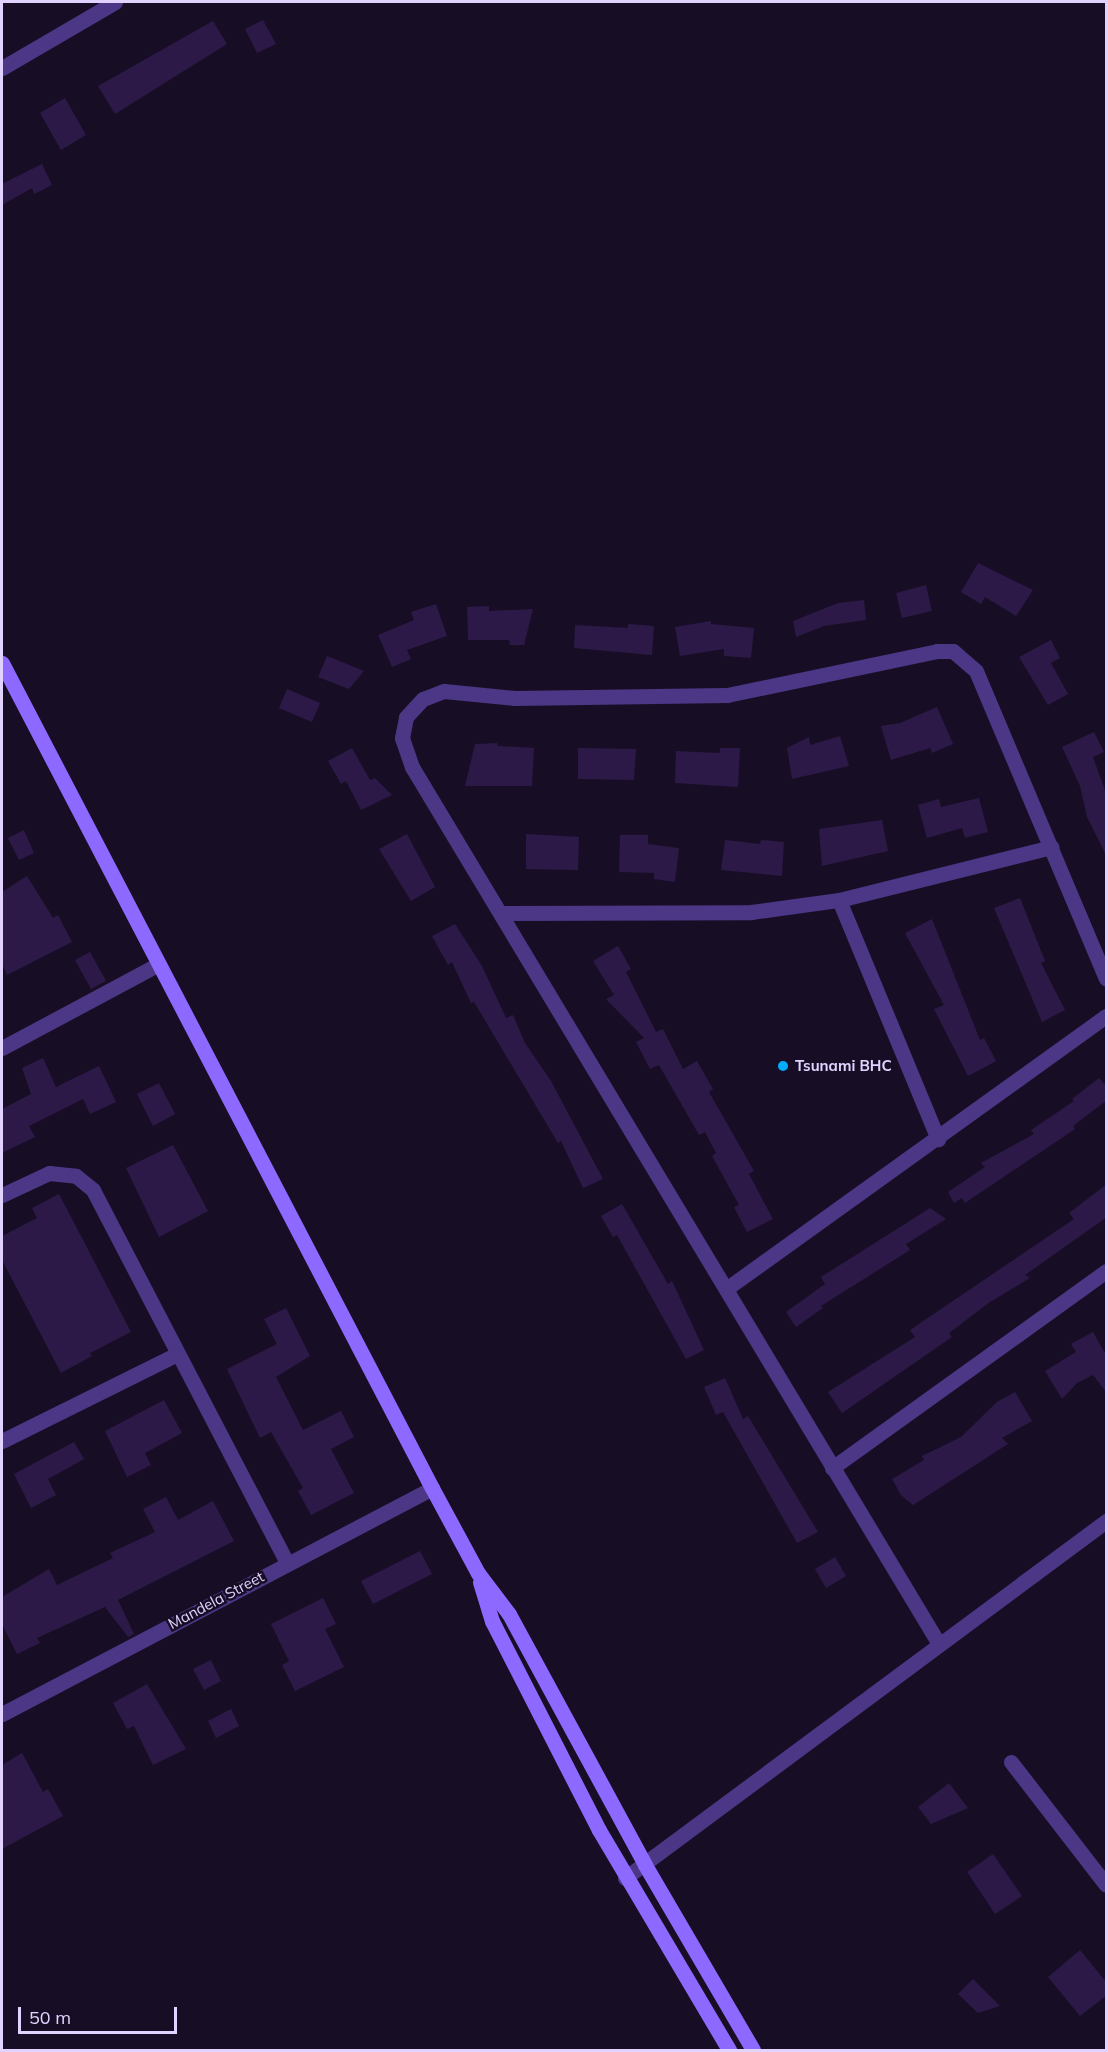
<!DOCTYPE html>
<html>
<head>
<meta charset="utf-8">
<style>
	body { margin:0 }
	#map { position:relative; width:1108px; height:2052px; overflow:hidden; background:#170e25; font-family:Mulish,sans-serif }
	div>[style] { position:absolute }
	.building>* { inset:0; background:#2c1947 }
	.street>* { height:15px; margin:-7.5px; padding:0 7.5px; transform-origin:7.5px; border-radius:7.5px; background:#4b3786 }
	.secondary>* { height:15px; margin:-7.5px; padding:0 7.5px; transform-origin:7.5px; border-radius:7.5px; background:#8d69ff }
	.dots>* { width:16px; height:16px; translate:-50% -50%; box-sizing:border-box; border:3px solid #170e25; border-radius:50% }
	span { translate:-50% -50%; white-space:nowrap; text-align:center; line-height:1.15; -webkit-text-stroke:5px #170e25; paint-order:stroke }
	.poi-label { font-size:15px; color:#e1d2ff; font-weight:700 }
	.left { translate:0 -50%; text-align:left }
	.street-label { font-size:15px; color:#e1d2ff }
	.frame { position:absolute; inset:0; border:3px solid #e1d2ff; pointer-events:none }
	.scale { position:absolute; left:18px; top:2007px; width:159px; height:27px; box-sizing:border-box; border:3px solid #e1d2ff; border-top:0; padding-left:8px; font-size:18px; line-height:21px; white-space:nowrap; color:#e1d2ff; -webkit-text-stroke:4px #170e25; paint-order:stroke }
</style>
</head>
<body>
<div id="map">
	<div class="building">
		<div style="clip-path:polygon(263px 20px,276px 44px,257px 53px,245px 29px)"></div>
		<div style="clip-path:polygon(213px 21px,227px 44px,115px 114px,98px 86px)"></div>
		<div style="clip-path:polygon(65px 98px,86px 135px,61px 150px,40px 113px)"></div>
		<div style="clip-path:polygon(42px 164px,52px 185px,34px 194px,32px 188px,2px 205px,2px 184px)"></div>
		<div style="clip-path:polygon(978px 563px,1033px 590px,1016px 616px,985px 597px,981px 604px,961px 592px)"></div>
		<div style="clip-path:polygon(926px 585px,932px 611px,902px 618px,896px 593px)"></div>
		<div style="clip-path:polygon(864px 600px,866px 620px,824px 626px,796px 637px,793px 621px,838px 603px)"></div>
		<div style="clip-path:polygon(436px 604px,447px 636px,407px 650px,411px 659px,392px 667px,378px 635px,414px 620px,411px 612px)"></div>
		<div style="clip-path:polygon(489px 606px,489px 611px,533px 609px,524px 645px,510px 645px,509px 640px,468px 640px,467px 607px)"></div>
		<div style="clip-path:polygon(711px 621px,711px 624px,754px 628px,751px 658px,724px 656px,724px 649px,680px 656px,675px 627px)"></div>
		<div style="clip-path:polygon(628px 624px,654px 626px,652px 655px,574px 648px,575px 625px,628px 628px)"></div>
		<div style="clip-path:polygon(1051px 640px,1060px 658px,1051px 663px,1068px 694px,1048px 705px,1019px 657px)"></div>
		<div style="clip-path:polygon(327px 656px,364px 671px,349px 689px,318px 677px)"></div>
		<div style="clip-path:polygon(287px 689px,320px 703px,312px 722px,279px 708px)"></div>
		<div style="clip-path:polygon(937px 707px,953px 744px,932px 753px,930px 748px,891px 760px,881px 726px,900px 723px)"></div>
		<div style="clip-path:polygon(1094px 732px,1104px 752px,1093px 757px,1107px 796px,1107px 857px,1087px 817px,1080px 786px,1062px 747px)"></div>
		<div style="clip-path:polygon(840px 736px,849px 766px,792px 779px,787px 748px,809px 737px,810px 745px)"></div>
		<div style="clip-path:polygon(497px 743px,498px 746px,534px 748px,532px 786px,465px 786px,475px 744px)"></div>
		<div style="clip-path:polygon(352px 748px,370px 780px,375px 778px,392px 795px,361px 810px,346px 781px,341px 784px,328px 761px)"></div>
		<div style="clip-path:polygon(578px 748px,636px 749px,634px 780px,578px 779px)"></div>
		<div style="clip-path:polygon(720px 748px,740px 748px,738px 787px,675px 783px,676px 751px,720px 753px)"></div>
		<div style="clip-path:polygon(979px 798px,988px 832px,965px 838px,962px 828px,927px 838px,918px 805px,939px 799px,941px 807px)"></div>
		<div style="clip-path:polygon(882px 820px,888px 851px,822px 866px,819px 829px)"></div>
		<div style="clip-path:polygon(24px 830px,34px 853px,19px 860px,8px 838px)"></div>
		<div style="clip-path:polygon(407px 834px,435px 887px,411px 901px,379px 849px)"></div>
		<div style="clip-path:polygon(526px 834px,579px 837px,578px 870px,526px 869px)"></div>
		<div style="clip-path:polygon(620px 835px,648px 835px,648px 844px,679px 848px,675px 882px,654px 879px,654px 873px,619px 872px)"></div>
		<div style="clip-path:polygon(725px 840px,760px 844px,761px 840px,784px 842px,782px 876px,721px 870px)"></div>
		<div style="clip-path:polygon(27px 876px,53px 918px,58px 915px,72px 942px,7px 975px,2px 964px,2px 892px)"></div>
		<div style="clip-path:polygon(1020px 898px,1045px 961px,1041px 963px,1065px 1010px,1042px 1022px,994px 908px)"></div>
		<div style="clip-path:polygon(932px 919px,980px 1040px,984px 1038px,996px 1061px,968px 1076px,934px 1009px,944px 1005px,905px 933px)"></div>
		<div style="clip-path:polygon(455px 924px,482px 966px,506px 1018px,513px 1015px,525px 1043px,551px 1081px,603px 1179px,583px 1188px,561px 1141px,558px 1143px,474px 1002px,471px 1003px,452px 962px,448px 965px,432px 936px)"></div>
		<div style="clip-path:polygon(618px 946px,631px 969px,626px 972px,656px 1032px,663px 1029px,683px 1069px,697px 1061px,713px 1089px,709px 1092px,754px 1171px,749px 1174px,773px 1219px,747px 1232px,734px 1207px,739px 1205px,712px 1156px,716px 1153px,705px 1132px,699px 1135px,659px 1065px,650px 1069px,636px 1042px,644px 1038px,606px 999px,614px 995px,593px 961px)"></div>
		<div style="clip-path:polygon(90px 952px,106px 981px,91px 989px,75px 960px)"></div>
		<div style="clip-path:polygon(43px 1058px,56px 1087px,99px 1066px,116px 1102px,90px 1114px,83px 1099px,29px 1126px,35px 1137px,2px 1153px,2px 1109px,31px 1094px,22px 1068px)"></div>
		<div style="clip-path:polygon(1099px 1078px,1107px 1087px,1107px 1100px,1073px 1126px,1075px 1129px,965px 1203px,962px 1198px,954px 1203px,948px 1192px,985px 1167px,981px 1163px,1034px 1134px,1031px 1130px,1074px 1101px,1072px 1099px)"></div>
		<div style="clip-path:polygon(159px 1083px,175px 1114px,153px 1126px,137px 1094px)"></div>
		<div style="clip-path:polygon(173px 1145px,208px 1211px,159px 1237px,126px 1168px)"></div>
		<div style="clip-path:polygon(1107px 1184px,1107px 1217px,1025px 1275px,1030px 1278px,990px 1302px,949px 1333px,952px 1337px,842px 1413px,828px 1392px,915px 1337px,910px 1330px,1074px 1219px,1069px 1213px)"></div>
		<div style="clip-path:polygon(59px 1194px,131px 1332px,90px 1353px,92px 1356px,61px 1373px,2px 1260px,2px 1236px,37px 1218px,32px 1208px)"></div>
		<div style="clip-path:polygon(622px 1204px,668px 1284px,672px 1281px,704px 1350px,686px 1359px,617px 1235px,613px 1237px,601px 1216px)"></div>
		<div style="clip-path:polygon(930px 1208px,946px 1219px,906px 1244px,910px 1250px,821px 1306px,823px 1308px,796px 1327px,786px 1312px,825px 1284px,821px 1277px)"></div>
		<div style="clip-path:polygon(286px 1308px,310px 1356px,276px 1377px,303px 1430px,341px 1411px,354px 1437px,331px 1449px,354px 1493px,311px 1515px,298px 1491px,303px 1488px,271px 1432px,260px 1438px,227px 1369px,277px 1344px,264px 1319px)"></div>
		<div style="clip-path:polygon(1093px 1332px,1107px 1357px,1107px 1393px,1093px 1375px,1077px 1383px,1062px 1399px,1045px 1371px,1076px 1352px,1071px 1344px)"></div>
		<div style="clip-path:polygon(725px 1378px,743px 1419px,748px 1416px,818px 1532px,797px 1543px,723px 1412px,716px 1415px,704px 1387px)"></div>
		<div style="clip-path:polygon(1015px 1392px,1032px 1421px,1002px 1438px,1008px 1444px,913px 1505px,901px 1495px,892px 1479px,924px 1460px,922px 1456px,961px 1437px,997px 1402px)"></div>
		<div style="clip-path:polygon(164px 1400px,182px 1433px,145px 1453px,151px 1465px,127px 1477px,105px 1431px)"></div>
		<div style="clip-path:polygon(74px 1442px,84px 1459px,48px 1479px,56px 1495px,31px 1508px,14px 1474px)"></div>
		<div style="clip-path:polygon(166px 1497px,178px 1520px,213px 1501px,234px 1541px,118px 1600px,134px 1634px,128px 1637px,105px 1607px,37px 1638px,40px 1643px,17px 1654px,2px 1624px,2px 1597px,49px 1569px,57px 1585px,113px 1558px,110px 1553px,155px 1532px,143px 1509px)"></div>
		<div style="clip-path:polygon(420px 1551px,432px 1574px,373px 1604px,361px 1581px)"></div>
		<div style="clip-path:polygon(835px 1557px,846px 1576px,826px 1588px,815px 1569px)"></div>
		<div style="clip-path:polygon(323px 1598px,336px 1624px,325px 1629px,344px 1667px,295px 1691px,282px 1665px,289px 1661px,271px 1624px)"></div>
		<div style="clip-path:polygon(211px 1660px,221px 1681px,204px 1690px,193px 1669px)"></div>
		<div style="clip-path:polygon(147px 1684px,186px 1749px,153px 1765px,134px 1726px,127px 1729px,113px 1703px)"></div>
		<div style="clip-path:polygon(231px 1709px,239px 1726px,216px 1738px,208px 1721px)"></div>
		<div style="clip-path:polygon(22px 1753px,43px 1792px,48px 1789px,63px 1816px,2px 1849px,2px 1765px)"></div>
		<div style="clip-path:polygon(949px 1783px,968px 1808px,931px 1824px,918px 1807px)"></div>
		<div style="clip-path:polygon(993px 1854px,1022px 1896px,995px 1914px,967px 1872px)"></div>
		<div style="clip-path:polygon(1080px 1950px,1107px 1983px,1107px 1995px,1080px 2016px,1048px 1977px)"></div>
		<div style="clip-path:polygon(973px 1979px,1000px 2006px,978px 2013px,958px 1994px)"></div>
	</div>
	<div class="street">
		<div style="left:2px;top:68px;width:131px;rotate:-30.3deg"></div>
		<div style="left:839px;top:900px;width:259px;rotate:67.5deg"></div>
		<div style="left:503px;top:913px;width:248px;rotate:-0.2deg"></div>
		<div style="left:751px;top:912px;width:89px;rotate:-7.8deg"></div>
		<div style="left:839px;top:900px;width:219px;rotate:-14deg"></div>
		<div style="left:2px;top:1048px;width:176px;rotate:-28.2deg"></div>
		<div style="left:2px;top:1195px;width:52px;rotate:-25.1deg"></div>
		<div style="left:49px;top:1173px;width:27px;rotate:6deg"></div>
		<div style="left:76px;top:1176px;width:22px;rotate:39deg"></div>
		<div style="left:93px;top:1190px;width:420px;rotate:62.5deg"></div>
		<div style="left:726px;top:1289px;width:468px;rotate:-35.7deg"></div>
		<div style="left:2px;top:1441px;width:195px;rotate:-26.4deg"></div>
		<div style="left:832px;top:1468px;width:337px;rotate:-35.7deg"></div>
		<div style="left:939px;top:1644px;width:1023px;rotate:-121deg"></div>
		<div style="left:412px;top:767px;width:31px;rotate:-109deg"></div>
		<div style="left:402px;top:738px;width:21px;rotate:-79deg"></div>
		<div style="left:406px;top:717px;width:25px;rotate:-47deg"></div>
		<div style="left:423px;top:699px;width:22px;rotate:-21deg"></div>
		<div style="left:444px;top:691px;width:71px;rotate:5.6deg"></div>
		<div style="left:515px;top:698px;width:212px;rotate:-0.8deg"></div>
		<div style="left:727px;top:695px;width:215px;rotate:-11.8deg"></div>
		<div style="left:937px;top:651px;width:16px"></div>
		<div style="left:953px;top:651px;width:30px;rotate:41deg"></div>
		<div style="left:976px;top:671px;width:334px;rotate:67.1deg"></div>
		<div style="left:2px;top:1714px;width:486px;rotate:-27.7deg"></div>
		<div style="left:1011px;top:1762px;width:155px;rotate:52.3deg"></div>
		<div style="left:625px;top:1878px;width:599px;rotate:-36.58deg"></div>
	</div>
	<div class="secondary">
		<div style="left:2px;top:663px;width:930px;rotate:62.47deg"></div>
		<div style="left:432px;top:1488px;width:97px;rotate:61.6deg"></div>
		<div style="left:478px;top:1573px;width:51px;rotate:52.9deg"></div>
		<div style="left:509px;top:1614px;width:285px;rotate:61.5deg"></div>
		<div style="left:645px;top:1865px;width:214px;rotate:59.7deg"></div>
		<div style="left:480px;top:1582px;width:41px;rotate:72.9deg"></div>
		<div style="left:492px;top:1621px;width:235px;rotate:62.9deg"></div>
		<div style="left:599px;top:1830px;width:256px;rotate:59.4deg"></div>
	</div>
	<div class="dots">
		<div style="left:783px;top:1066px;background:#00acfd"></div>
	</div>
	<div class="poi-label">
		<span class="left" style="left:795px;top:1066px">Tsunami BHC</span>
	</div>
	<div class="street-label">
		<span style="left:216px;top:1600px;rotate:-28deg">Mandela Street</span>
	</div>
	<div class="frame"></div>
	<div class="scale">50 m</div>
</div>
</body>
</html>
